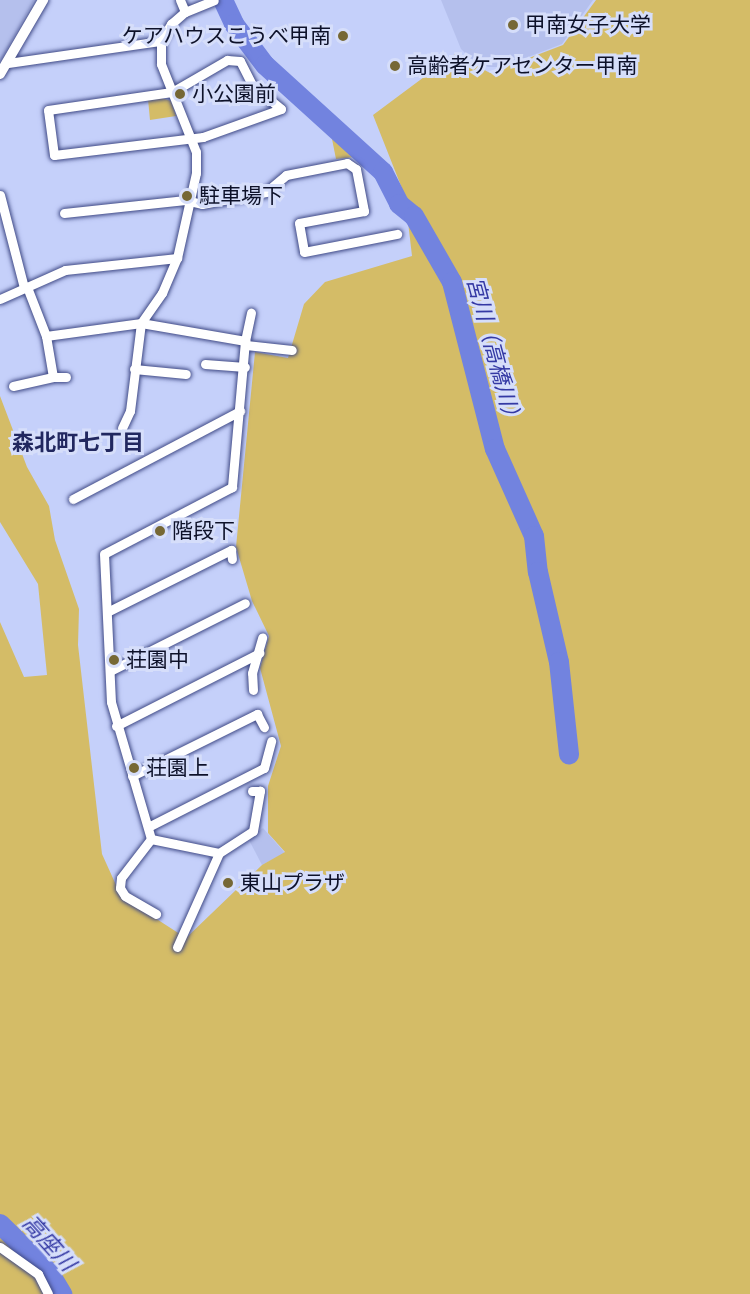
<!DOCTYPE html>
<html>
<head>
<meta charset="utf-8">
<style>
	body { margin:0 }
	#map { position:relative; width:750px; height:1294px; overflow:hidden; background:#c5d0fa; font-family:Helvetica,"Noto Sans JP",sans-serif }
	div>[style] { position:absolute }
	.built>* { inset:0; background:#b5c0ed }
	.green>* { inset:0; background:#d4bc67 }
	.river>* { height:20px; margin:-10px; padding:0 10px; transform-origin:10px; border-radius:10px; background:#7283df }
	.roads { filter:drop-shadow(0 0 2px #404a86) drop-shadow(0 0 2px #404a86) }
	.minor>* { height:9px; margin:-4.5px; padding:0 4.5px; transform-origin:4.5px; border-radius:4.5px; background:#fff }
	.tertiary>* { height:10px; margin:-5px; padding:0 5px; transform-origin:5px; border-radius:5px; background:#fff }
	.dots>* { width:16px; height:16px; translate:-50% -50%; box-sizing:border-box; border:3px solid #d6defa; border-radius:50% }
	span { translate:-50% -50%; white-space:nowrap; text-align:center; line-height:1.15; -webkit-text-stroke:6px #d6defa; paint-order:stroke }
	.poi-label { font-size:21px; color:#0d1129 }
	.left { translate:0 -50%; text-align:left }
	.right { translate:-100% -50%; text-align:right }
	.water-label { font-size:22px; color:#3439a4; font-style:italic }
	.neighbourhood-label { font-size:22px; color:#21275f; font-weight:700 }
</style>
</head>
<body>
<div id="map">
	<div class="built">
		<div style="clip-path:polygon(0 0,34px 0,0 62px)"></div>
		<div style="clip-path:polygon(441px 0,593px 0,562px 44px,502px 67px,488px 67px,470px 58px,461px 49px)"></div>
		<div style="clip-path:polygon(263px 828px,285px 853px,262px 865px,249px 840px)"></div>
	</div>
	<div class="green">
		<div style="clip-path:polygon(596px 0,750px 0,750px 1294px,0 1294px,0 622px,24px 677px,47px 675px,38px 584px,0 522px,0 396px,27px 467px,49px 506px,55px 540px,79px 609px,78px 645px,102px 854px,121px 896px,186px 938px,262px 865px,285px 852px,268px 833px,268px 786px,281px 746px,260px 668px,269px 636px,252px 601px,236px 547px,255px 352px,288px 358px,304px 304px,325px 282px,412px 256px,405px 196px,373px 115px,455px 54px,490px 73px,563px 45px)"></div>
		<div style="clip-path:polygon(159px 97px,171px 101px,176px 116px,150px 120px,148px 99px)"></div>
		<div style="clip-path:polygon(339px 138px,354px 152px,355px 157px,336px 159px,332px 139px)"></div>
	</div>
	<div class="river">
		<div style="left:223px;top:0;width:26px;rotate:65deg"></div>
		<div style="left:234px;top:24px;width:51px;rotate:52.9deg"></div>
		<div style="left:265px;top:65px;width:159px;rotate:42.2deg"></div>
		<div style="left:383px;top:172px;width:36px;rotate:63deg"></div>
		<div style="left:399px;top:204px;width:19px;rotate:39deg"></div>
		<div style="left:414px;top:216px;width:76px;rotate:60.1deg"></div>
		<div style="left:452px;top:282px;width:172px;rotate:75.6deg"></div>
		<div style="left:495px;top:449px;width:95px;rotate:65.9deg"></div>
		<div style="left:534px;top:536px;width:36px;rotate:84deg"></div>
		<div style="left:538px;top:572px;width:92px;rotate:76.9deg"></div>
		<div style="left:559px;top:662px;width:93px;rotate:83.8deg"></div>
		<div style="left:0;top:1224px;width:69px;rotate:44.4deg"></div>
		<div style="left:49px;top:1272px;width:26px;rotate:59deg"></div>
	</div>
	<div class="roads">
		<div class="minor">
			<div style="left:180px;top:0;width:13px;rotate:67deg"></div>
			<div style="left:227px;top:60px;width:13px;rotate:4deg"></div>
			<div style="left:240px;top:61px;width:28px;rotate:63deg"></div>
			<div style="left:253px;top:86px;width:36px;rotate:39deg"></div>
			<div style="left:281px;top:109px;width:83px;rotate:160.3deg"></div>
			<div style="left:203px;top:137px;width:150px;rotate:173.1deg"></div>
			<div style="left:54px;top:155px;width:45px;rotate:-97.6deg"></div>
			<div style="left:48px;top:110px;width:125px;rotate:-8.3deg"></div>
			<div style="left:172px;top:92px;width:64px;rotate:-30.2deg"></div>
			<div style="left:8px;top:63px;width:155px;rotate:-8.2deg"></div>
			<div style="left:0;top:195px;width:96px;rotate:75.5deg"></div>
			<div style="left:64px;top:213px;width:122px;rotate:-6.1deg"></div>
			<div style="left:185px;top:200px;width:17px;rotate:13deg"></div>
			<div style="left:202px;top:204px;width:65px;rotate:-10.6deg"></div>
			<div style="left:266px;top:192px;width:26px;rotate:-40deg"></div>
			<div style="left:286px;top:175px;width:62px;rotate:-11.1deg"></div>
			<div style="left:347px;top:163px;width:11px;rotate:34deg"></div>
			<div style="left:356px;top:169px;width:43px;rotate:79.2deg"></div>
			<div style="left:364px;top:211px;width:66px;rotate:169.5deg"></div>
			<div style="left:299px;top:223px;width:29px;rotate:80deg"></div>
			<div style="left:304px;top:252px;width:95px;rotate:-11deg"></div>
			<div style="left:0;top:299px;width:71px;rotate:-24deg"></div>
			<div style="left:65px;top:270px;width:113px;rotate:-6.1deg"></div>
			<div style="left:46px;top:336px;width:96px;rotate:-7.8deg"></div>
			<div style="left:141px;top:323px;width:106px;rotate:9.8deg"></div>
			<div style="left:245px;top:341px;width:147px;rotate:95.1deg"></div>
			<div style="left:232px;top:487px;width:144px;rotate:152.4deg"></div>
			<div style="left:104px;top:554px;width:148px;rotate:87.3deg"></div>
			<div style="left:111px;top:702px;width:143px;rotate:73.7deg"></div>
			<div style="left:151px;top:839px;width:69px;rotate:11.6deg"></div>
			<div style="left:219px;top:853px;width:40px;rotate:-32.9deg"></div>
			<div style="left:253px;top:831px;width:41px;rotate:-80.1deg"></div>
			<div style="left:260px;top:791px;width:8px;rotate:180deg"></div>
			<div style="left:245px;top:341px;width:29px;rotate:-78deg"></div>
			<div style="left:246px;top:345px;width:46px;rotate:6.2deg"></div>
			<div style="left:205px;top:364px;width:40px;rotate:4.3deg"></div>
			<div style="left:134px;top:369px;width:52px;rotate:5.5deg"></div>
			<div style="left:53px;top:377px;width:13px"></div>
			<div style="left:13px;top:386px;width:41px;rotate:-12.7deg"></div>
			<div style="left:53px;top:377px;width:42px;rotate:-99.7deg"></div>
			<div style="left:46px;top:336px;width:53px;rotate:-111.2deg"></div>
			<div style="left:122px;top:428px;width:19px;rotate:-65deg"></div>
			<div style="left:130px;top:411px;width:89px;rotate:-82.9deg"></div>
			<div style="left:141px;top:323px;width:37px;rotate:-55deg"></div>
			<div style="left:162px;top:293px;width:38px;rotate:-67deg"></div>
			<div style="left:177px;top:258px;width:87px;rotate:-77.4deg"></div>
			<div style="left:196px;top:173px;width:21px;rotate:-90deg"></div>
			<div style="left:196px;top:152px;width:95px;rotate:-111.7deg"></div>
			<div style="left:161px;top:64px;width:23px;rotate:-90deg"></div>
			<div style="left:161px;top:41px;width:20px;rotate:-60deg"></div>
			<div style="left:171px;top:24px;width:18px;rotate:-41deg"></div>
			<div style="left:185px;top:12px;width:31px;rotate:-22deg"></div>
			<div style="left:73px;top:499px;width:189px;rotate:-27.8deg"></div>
			<div style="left:107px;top:612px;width:139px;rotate:-26.6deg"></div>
			<div style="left:231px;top:550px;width:9px;rotate:84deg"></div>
			<div style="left:110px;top:671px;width:151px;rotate:-26.7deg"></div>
			<div style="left:253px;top:690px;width:17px;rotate:-93deg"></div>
			<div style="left:252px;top:673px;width:37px;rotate:-74deg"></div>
			<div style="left:116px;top:726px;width:161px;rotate:-27deg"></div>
			<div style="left:132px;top:776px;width:140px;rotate:-26.4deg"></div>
			<div style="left:257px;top:714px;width:15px;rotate:62deg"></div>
			<div style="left:148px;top:827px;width:130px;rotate:-27deg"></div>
			<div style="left:264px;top:768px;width:28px;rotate:-75deg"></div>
			<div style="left:151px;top:839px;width:49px;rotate:127.6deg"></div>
			<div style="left:121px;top:878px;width:10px;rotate:96deg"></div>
			<div style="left:120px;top:888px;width:9px;rotate:58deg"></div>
			<div style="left:125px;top:896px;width:36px;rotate:30deg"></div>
			<div style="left:177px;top:947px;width:103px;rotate:-65.9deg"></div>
			<div style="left:0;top:1247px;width:47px;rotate:35.4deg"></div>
			<div style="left:38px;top:1274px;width:22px;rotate:63deg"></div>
		</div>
		<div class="tertiary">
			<div style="left:0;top:74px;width:86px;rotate:-59.8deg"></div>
		</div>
	</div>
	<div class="dots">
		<div style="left:513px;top:25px;background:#766835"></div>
		<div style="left:343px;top:36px;background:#766835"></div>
		<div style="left:395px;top:66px;background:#766835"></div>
		<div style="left:180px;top:94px;background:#766835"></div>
		<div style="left:187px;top:196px;background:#766835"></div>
		<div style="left:160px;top:531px;background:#766835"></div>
		<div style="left:114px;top:660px;background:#766835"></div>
		<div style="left:134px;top:768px;background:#766835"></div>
		<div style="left:228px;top:883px;background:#766835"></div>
	</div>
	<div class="poi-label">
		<span class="left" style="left:525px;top:25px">甲南女子大学</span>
		<span class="right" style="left:331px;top:36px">ケアハウスこうべ甲南</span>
		<span class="left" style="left:407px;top:66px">高齢者ケアセンター甲南</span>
		<span class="left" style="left:192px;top:94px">小公園前</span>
		<span class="left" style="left:199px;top:196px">駐車場下</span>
		<span class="left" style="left:172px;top:531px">階段下</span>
		<span class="left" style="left:126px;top:660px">荘園中</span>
		<span class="left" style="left:146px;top:768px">荘園上</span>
		<span class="left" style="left:240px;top:883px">東山プラザ</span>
	</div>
	<div class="water-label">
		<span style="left:494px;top:352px;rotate:75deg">宮川（高橋川）</span>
		<span style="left:49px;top:1243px;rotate:48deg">高座川</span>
	</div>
	<div class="neighbourhood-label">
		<span style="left:78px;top:443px">森北町七丁目</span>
	</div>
</div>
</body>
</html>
